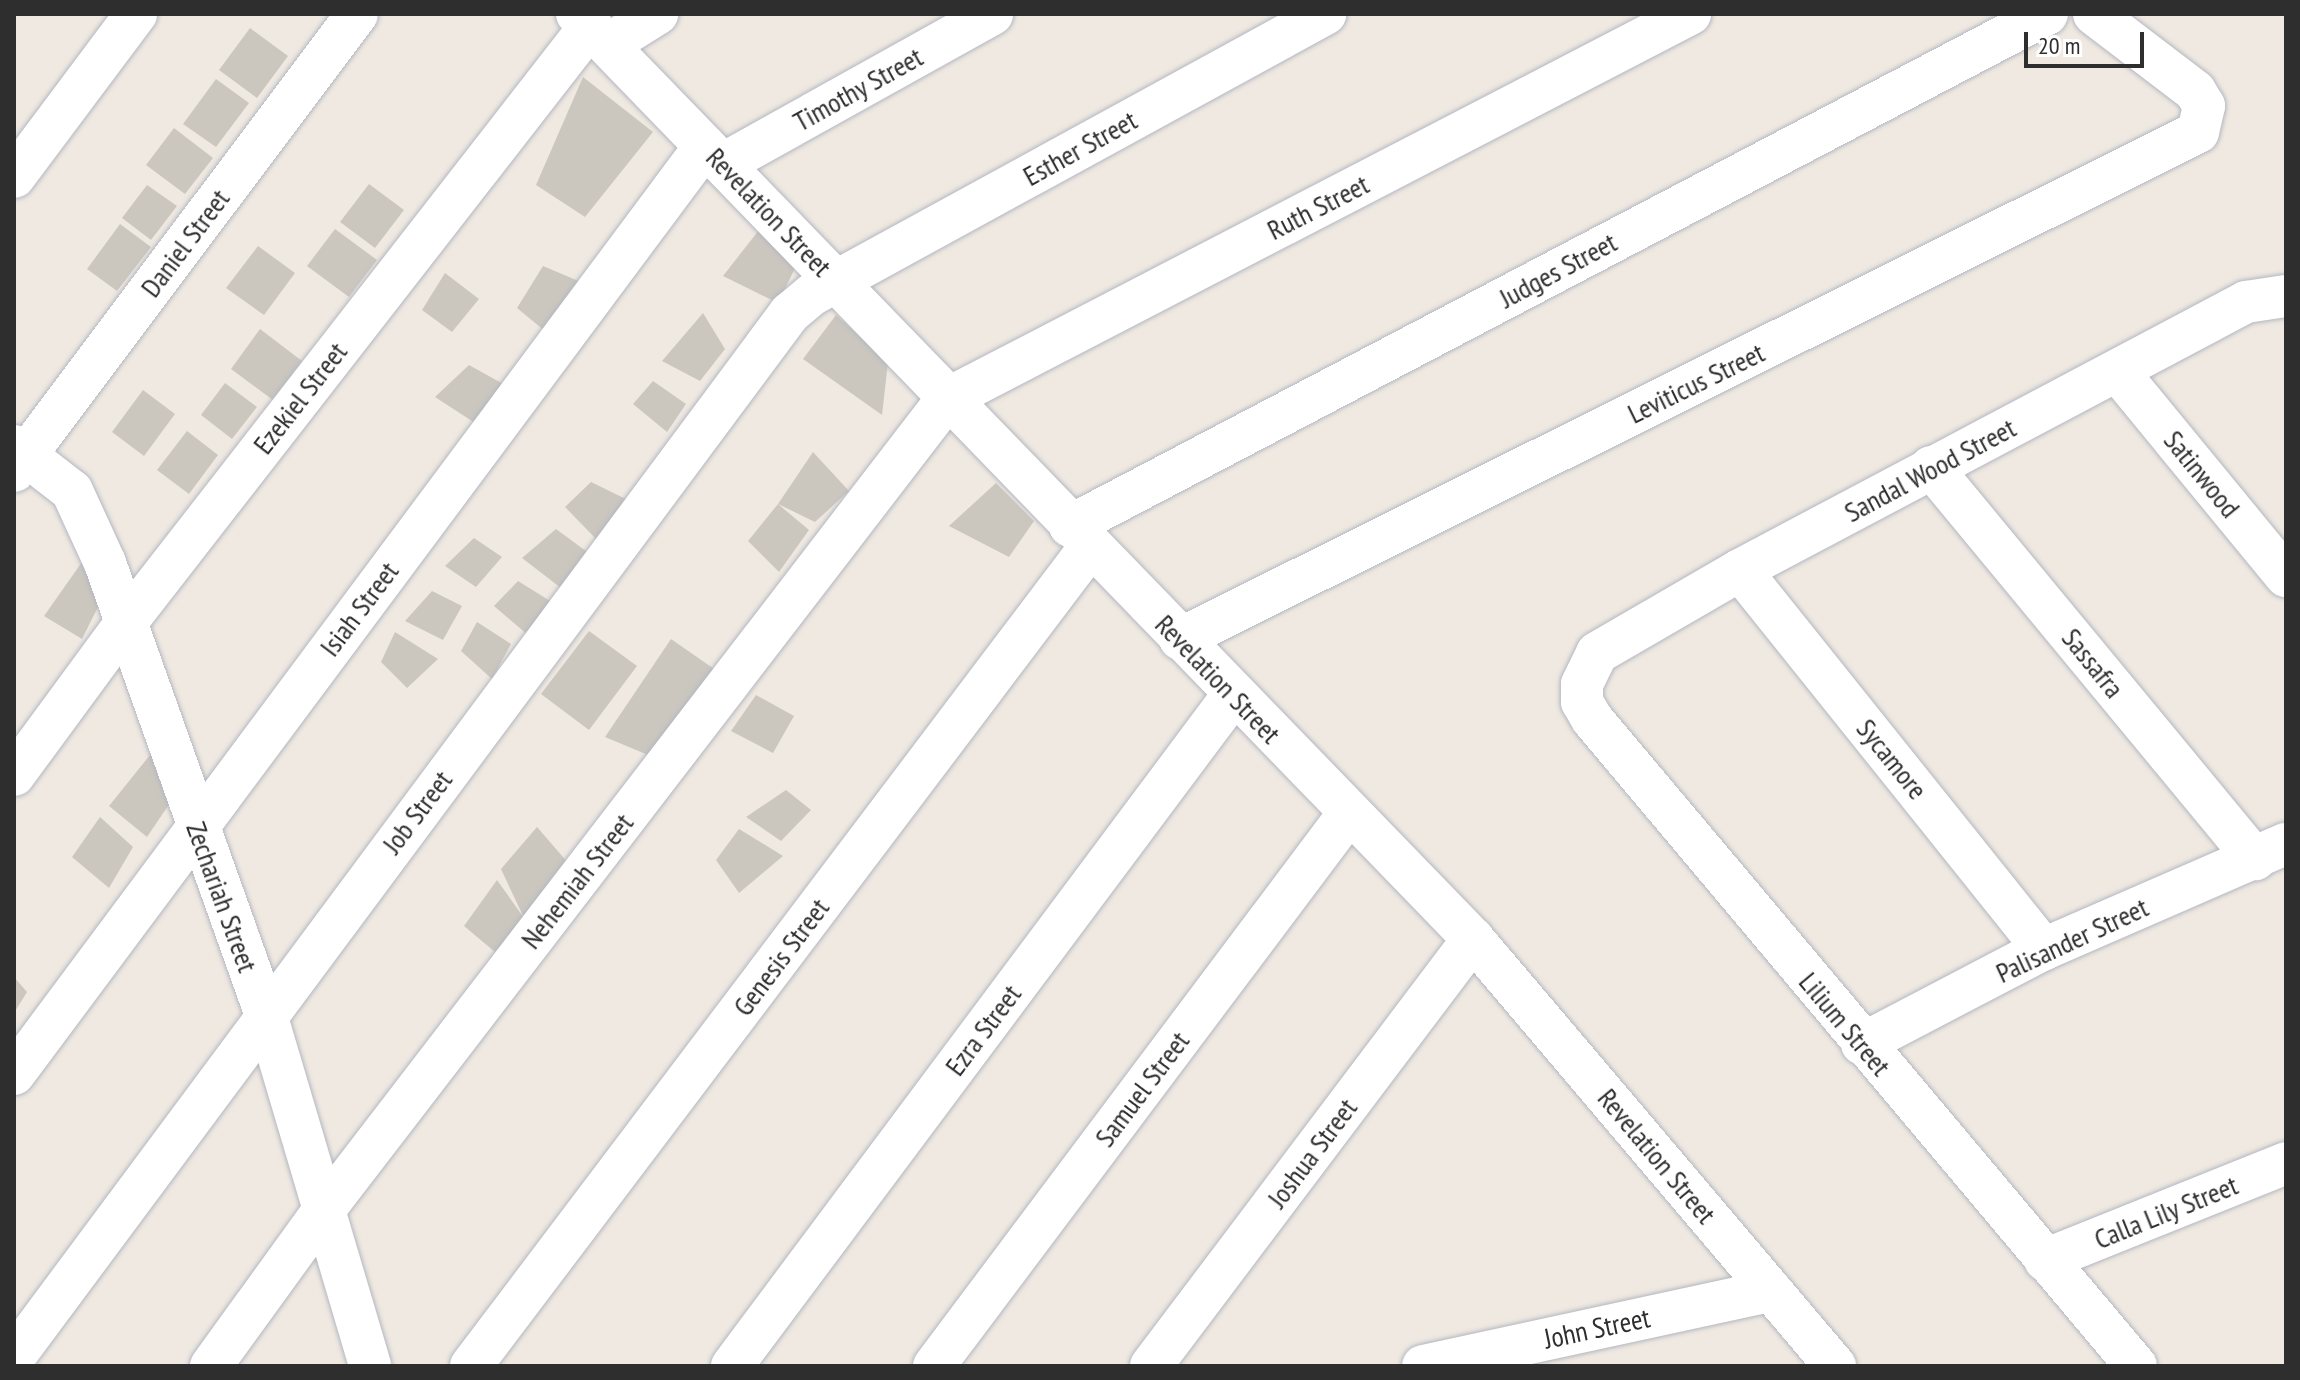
<!DOCTYPE html>
<html>
<head>
<meta charset="utf-8">
<style>
	body { margin:0 }
	#map { position:relative; width:2300px; height:1380px; overflow:hidden; background:#efe9e1; font-family:"PT Sans Narrow",sans-serif }
	div>[style] { position:absolute }
	.building>* { inset:0; background:#cbc7bf }
	.roads { filter:drop-shadow(0 0 2px #b4b7c1) drop-shadow(0 0 2px #b4b7c1) }
	.minor>* { height:42px; margin:-21px; padding:0 21px; transform-origin:21px; border-radius:21px; background:#fff }
	span { translate:-50% -50%; white-space:nowrap; text-align:center; line-height:1.15; -webkit-text-stroke:6px #fff; paint-order:stroke }
	.street-label { font-size:28px; color:#2e2e2e }
	.frame { position:absolute; inset:0; border:16px solid #2e2e2e; pointer-events:none }
	.scale { position:absolute; left:2024px; top:32px; width:120px; height:36px; box-sizing:border-box; border:4px solid #2e2e2e; border-top:0; padding-left:10px; font-size:24px; line-height:28px; white-space:nowrap; color:#2e2e2e; -webkit-text-stroke:6px #fff; paint-order:stroke }
</style>
</head>
<body>
<div id="map">
	<div class="building">
		<div style="clip-path:polygon(250px 28px,288px 56px,257px 98px,219px 70px)"></div>
		<div style="clip-path:polygon(583px 77px,653px 132px,585px 217px,536px 185px)"></div>
		<div style="clip-path:polygon(216px 79px,249px 103px,216px 147px,183px 124px)"></div>
		<div style="clip-path:polygon(174px 128px,213px 158px,185px 194px,146px 165px)"></div>
		<div style="clip-path:polygon(369px 184px,404px 210px,375px 248px,340px 222px)"></div>
		<div style="clip-path:polygon(147px 185px,177px 206px,151px 240px,122px 218px)"></div>
		<div style="clip-path:polygon(120px 224px,151px 247px,117px 291px,87px 269px)"></div>
		<div style="clip-path:polygon(335px 229px,377px 260px,349px 297px,307px 266px)"></div>
		<div style="clip-path:polygon(759px 230px,797px 264px,778px 303px,723px 276px)"></div>
		<div style="clip-path:polygon(258px 246px,295px 273px,264px 315px,226px 288px)"></div>
		<div style="clip-path:polygon(543px 266px,588px 285px,551px 336px,517px 308px)"></div>
		<div style="clip-path:polygon(445px 273px,479px 299px,452px 332px,422px 310px)"></div>
		<div style="clip-path:polygon(703px 313px,725px 349px,700px 381px,662px 361px)"></div>
		<div style="clip-path:polygon(836px 315px,888px 362px,882px 415px,803px 359px)"></div>
		<div style="clip-path:polygon(260px 329px,302px 361px,273px 400px,231px 369px)"></div>
		<div style="clip-path:polygon(469px 365px,505px 385px,475px 423px,435px 397px)"></div>
		<div style="clip-path:polygon(653px 381px,686px 404px,667px 432px,633px 404px)"></div>
		<div style="clip-path:polygon(225px 383px,257px 407px,232px 439px,201px 415px)"></div>
		<div style="clip-path:polygon(143px 390px,175px 414px,144px 456px,112px 432px)"></div>
		<div style="clip-path:polygon(187px 431px,218px 455px,189px 494px,157px 470px)"></div>
		<div style="clip-path:polygon(813px 452px,849px 491px,815px 522px,778px 504px)"></div>
		<div style="clip-path:polygon(591px 482px,632px 502px,602px 545px,565px 507px)"></div>
		<div style="clip-path:polygon(996px 483px,1034px 521px,1009px 557px,949px 526px)"></div>
		<div style="clip-path:polygon(778px 504px,809px 530px,779px 572px,748px 541px)"></div>
		<div style="clip-path:polygon(556px 529px,590px 554px,561px 588px,522px 558px)"></div>
		<div style="clip-path:polygon(474px 538px,502px 557px,476px 587px,445px 566px)"></div>
		<div style="clip-path:polygon(89px 552px,104px 595px,82px 639px,44px 616px)"></div>
		<div style="clip-path:polygon(518px 581px,555px 604px,528px 635px,494px 606px)"></div>
		<div style="clip-path:polygon(432px 591px,462px 606px,443px 640px,405px 621px)"></div>
		<div style="clip-path:polygon(477px 622px,511px 644px,492px 679px,461px 651px)"></div>
		<div style="clip-path:polygon(589px 631px,637px 666px,589px 730px,541px 694px)"></div>
		<div style="clip-path:polygon(395px 632px,438px 659px,407px 688px,381px 662px)"></div>
		<div style="clip-path:polygon(671px 639px,717px 671px,648px 755px,605px 737px)"></div>
		<div style="clip-path:polygon(756px 695px,794px 716px,773px 753px,731px 731px)"></div>
		<div style="clip-path:polygon(154px 750px,172px 800px,147px 837px,109px 806px)"></div>
		<div style="clip-path:polygon(786px 790px,811px 810px,781px 841px,746px 817px)"></div>
		<div style="clip-path:polygon(100px 817px,133px 847px,109px 888px,72px 857px)"></div>
		<div style="clip-path:polygon(537px 827px,569px 864px,524px 918px,501px 869px)"></div>
		<div style="clip-path:polygon(739px 829px,783px 856px,739px 893px,716px 860px)"></div>
		<div style="clip-path:polygon(497px 880px,524px 918px,495px 952px,464px 926px)"></div>
		<div style="clip-path:polygon(14px 977px,27px 992px,14px 1013px)"></div>
	</div>
	<div class="roads">
		<div class="minor">
			<div style="left:577px;top:14px;width:1288px;rotate:45.91deg"></div>
			<div style="left:1473px;top:939px;width:560px;rotate:49.71deg"></div>
			<div style="left:609px;top:44px;width:57px;rotate:-32deg"></div>
			<div style="left:723px;top:164px;width:308px;rotate:-29.1deg"></div>
			<div style="left:14px;top:177px;width:204px;rotate:-53.2deg"></div>
			<div style="left:2119px;top:373px;width:263px;rotate:50.6deg"></div>
			<div style="left:14px;top:446px;width:73px;rotate:37.8deg"></div>
			<div style="left:72px;top:491px;width:79px;rotate:65.4deg"></div>
			<div style="left:105px;top:563px;width:479px;rotate:70.4deg"></div>
			<div style="left:266px;top:1014px;width:367px;rotate:73.5deg"></div>
			<div style="left:1931px;top:467px;width:509px;rotate:50.43deg"></div>
			<div style="left:14px;top:471px;width:571px;rotate:-53.11deg"></div>
			<div style="left:1070px;top:526px;width:1103px;rotate:-27.66deg"></div>
			<div style="left:1740px;top:570px;width:486px;rotate:51.3deg"></div>
			<div style="left:1180px;top:639px;width:1137px;rotate:-26.47deg"></div>
			<div style="left:2198px;top:132px;width:27px;rotate:-77deg"></div>
			<div style="left:2204px;top:106px;width:17px;rotate:-121deg"></div>
			<div style="left:2195px;top:91px;width:127px;rotate:-142.7deg"></div>
			<div style="left:14px;top:775px;width:187px;rotate:-53.7deg"></div>
			<div style="left:125px;top:624px;width:759px;rotate:-52.12deg"></div>
			<div style="left:1862px;top:1044px;width:205px;rotate:-27.6deg"></div>
			<div style="left:2044px;top:949px;width:264px;rotate:-23.5deg"></div>
			<div style="left:14px;top:1074px;width:1157px;rotate:-53.33deg"></div>
			<div style="left:2045px;top:1260px;width:260px;rotate:-21.9deg"></div>
			<div style="left:14px;top:1357px;width:1301px;rotate:-53.38deg"></div>
			<div style="left:790px;top:313px;width:30px;rotate:-40deg"></div>
			<div style="left:813px;top:294px;width:584px;rotate:-28.67deg"></div>
			<div style="left:211px;top:1366px;width:193px;rotate:-54.1deg"></div>
			<div style="left:324px;top:1210px;width:1023px;rotate:-52.47deg"></div>
			<div style="left:947px;top:399px;width:837px;rotate:-27.39deg"></div>
			<div style="left:471px;top:1366px;width:1027px;rotate:-52.92deg"></div>
			<div style="left:732px;top:1366px;width:837px;rotate:-53.25deg"></div>
			<div style="left:934px;top:1366px;width:691px;rotate:-53.11deg"></div>
			<div style="left:1151px;top:1366px;width:535px;rotate:-52.98deg"></div>
			<div style="left:1423px;top:1366px;width:356px;rotate:-12.2deg"></div>
			<div style="left:2136px;top:1366px;width:845px;rotate:-130.06deg"></div>
			<div style="left:1592px;top:719px;width:20px;rotate:-120deg"></div>
			<div style="left:1582px;top:702px;width:18px;rotate:-90deg"></div>
			<div style="left:1582px;top:684px;width:34px;rotate:-64deg"></div>
			<div style="left:1597px;top:653px;width:165px;rotate:-30.1deg"></div>
			<div style="left:1740px;top:570px;width:573px;rotate:-27.91deg"></div>
			<div style="left:2246px;top:302px;width:40px;rotate:-8.5deg"></div>
		</div>
	</div>
	<div class="street-label">
		<span style="left:858px;top:89px;rotate:-29deg">Timothy Street</span>
		<span style="left:1080px;top:148px;rotate:-29deg">Esther Street</span>
		<span style="left:1318px;top:207px;rotate:-27deg">Ruth Street</span>
		<span style="left:769px;top:212px;rotate:46deg">Revelation Street</span>
		<span style="left:185px;top:243px;rotate:-53deg">Daniel Street</span>
		<span style="left:1558px;top:270px;rotate:-28deg">Judges Street</span>
		<span style="left:1696px;top:383px;rotate:-26deg">Leviticus Street</span>
		<span style="left:300px;top:398px;rotate:-52deg">Ezekiel Street</span>
		<span style="left:1930px;top:470px;rotate:-28deg">Sandal Wood Street</span>
		<span style="left:2202px;top:474px;rotate:51deg">Satinwood</span>
		<span style="left:359px;top:609px;rotate:-53deg">Isiah Street</span>
		<span style="left:2093px;top:663px;rotate:51deg">Sassafra</span>
		<span style="left:1218px;top:679px;rotate:46deg">Revelation Street</span>
		<span style="left:1892px;top:759px;rotate:51deg">Sycamore</span>
		<span style="left:417px;top:812px;rotate:-53deg">Job Street</span>
		<span style="left:577px;top:881px;rotate:-52deg">Nehemiah Street</span>
		<span style="left:222px;top:897px;rotate:70deg">Zechariah Street</span>
		<span style="left:2072px;top:940px;rotate:-25deg">Palisander Street</span>
		<span style="left:781px;top:957px;rotate:-53deg">Genesis Street</span>
		<span style="left:1845px;top:1024px;rotate:50deg">Lilium Street</span>
		<span style="left:983px;top:1030px;rotate:-53deg">Ezra Street</span>
		<span style="left:1142px;top:1089px;rotate:-53deg">Samuel Street</span>
		<span style="left:1312px;top:1153px;rotate:-53deg">Joshua Street</span>
		<span style="left:1657px;top:1156px;rotate:50deg">Revelation Street</span>
		<span style="left:2166px;top:1212px;rotate:-22deg">Calla Lily Street</span>
		<span style="left:1597px;top:1328px;rotate:-12deg">John Street</span>
	</div>
	<div class="frame"></div>
	<div class="scale">20 m</div>
</div>
</body>
</html>
